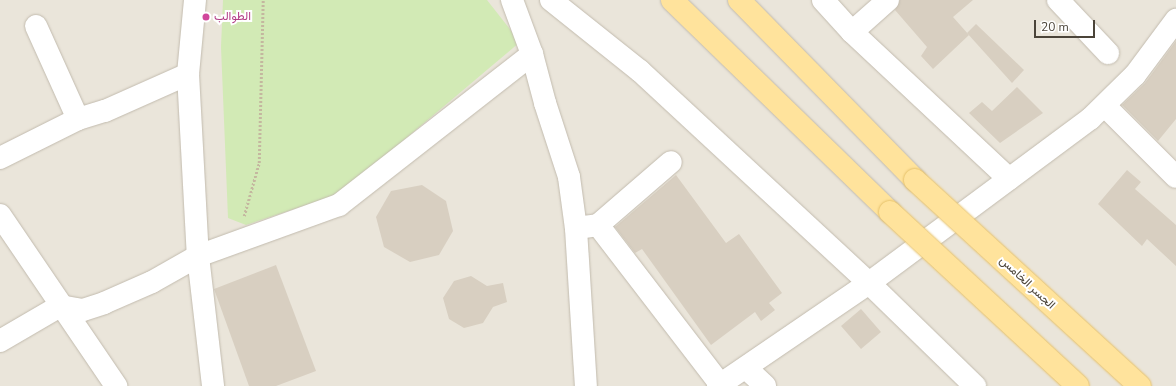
<!DOCTYPE html>
<html>
<head>
<meta charset="utf-8">
<style>
	body { margin:0 }
	#map { position:relative; width:1176px; height:386px; overflow:hidden; background:#f6f3ec; font-family:"Nunito Sans",Vazirmatn,sans-serif }
	div>[style] { position:absolute }
	.residential>* { inset:0; background:#eae5da }
	.green>* { inset:0; background:#d2eab5 }
	.building>* { inset:0; background:#d8cfc1 }
	.path>* { height:2.5px; margin-top:-1.25px; transform-origin:0; background:repeating-linear-gradient(90deg,#c4b79f 0 2px,transparent 0 4px) }
	.roads { filter:drop-shadow(0 0 1px #c2bbae) drop-shadow(0 0 1px #c2bbae) }
	.minor>* { height:22px; margin:-11px; padding:0 11px; transform-origin:11px; border-radius:11px; background:#fff }
	.major>* { height:22px; margin:-11px; padding:0 11px; transform-origin:11px; border-radius:11px; background:#ffe39c }
	.bridges { filter:drop-shadow(0 0 1px #e6c16a) drop-shadow(0 0 1px #e6c16a) }
	.major-bridge>* { height:22px; margin:-11px; padding:0 11px; transform-origin:11px; border-radius:11px; background:#ffe39c }
	.dots>* { width:11px; height:11px; translate:-50% -50%; box-sizing:border-box; border:2px solid #fff; border-radius:50% }
	span { translate:-50% -50%; white-space:nowrap; text-align:center; line-height:1.15; -webkit-text-stroke:4px #fff; paint-order:stroke }
	.hotel-label { font-size:12px; color:#b23c85 }
	.left { translate:0 -50%; text-align:left }
	.street-label { font-size:12px; color:#4b4439 }
	.scale { position:absolute; left:1034px; top:20px; width:61px; height:18px; box-sizing:border-box; border:2px solid #4b4439; border-top:0; padding-left:5px; font-size:12px; line-height:14px; white-space:nowrap; color:#4b4439; -webkit-text-stroke:3px #fff; paint-order:stroke }
</style>
</head>
<body>
<div id="map">
	<div class="residential">
		<div style="clip-path:polygon(0 0,1176px 0,1176px 386px,0 386px)"></div>
	</div>
	<div class="green">
		<div style="clip-path:polygon(223px 0,487px 0,520px 42px,340px 194px,246px 225px,228px 218px,221px 47px)"></div>
	</div>
	<div class="building">
		<div style="clip-path:polygon(900px 0,973px 0,953px 17px,969px 35px,933px 69px,921px 56px,927px 47px,895px 10px)"></div>
		<div style="clip-path:polygon(976px 24px,1024px 70px,1012px 83px,967px 33px)"></div>
		<div style="clip-path:polygon(1176px 41px,1176px 119px,1158px 141px,1122px 105px,1145px 83px)"></div>
		<div style="clip-path:polygon(1017px 87px,1043px 113px,1000px 143px,969px 113px,982px 102px,992px 111px)"></div>
		<div style="clip-path:polygon(1127px 170px,1141px 182px,1135px 189px,1176px 225px,1176px 266px,1147px 239px,1142px 246px,1098px 204px)"></div>
		<div style="clip-path:polygon(676px 175px,726px 243px,739px 234px,782px 293px,769px 303px,775px 310px,761px 321px,755px 312px,711px 345px,642px 249px,635px 253px,615px 227px)"></div>
		<div style="clip-path:polygon(422px 185px,446px 201px,453px 231px,439px 255px,410px 262px,384px 247px,376px 217px,391px 191px)"></div>
		<div style="clip-path:polygon(276px 265px,316px 371px,276px 386px,249px 386px,214px 289px)"></div>
		<div style="clip-path:polygon(471px 276px,487px 286px,503px 283px,507px 302px,493px 307px,483px 323px,464px 328px,449px 319px,443px 298px,454px 281px)"></div>
		<div style="clip-path:polygon(861px 309px,881px 332px,861px 349px,841px 326px)"></div>
	</div>
	<div class="path">
		<div style="left:244px;top:216px;width:55px;rotate:-74.2deg"></div>
		<div style="left:259px;top:163px;width:163px;rotate:-88.6deg"></div>
	</div>
	<div class="roads">
		<div class="minor">
			<div style="left:195px;top:0;width:74px;rotate:95.4deg"></div>
			<div style="left:188px;top:74px;width:182px;rotate:86.9deg"></div>
			<div style="left:198px;top:256px;width:131px;rotate:83.4deg"></div>
			<div style="left:512px;top:0;width:58px;rotate:69.7deg"></div>
			<div style="left:532px;top:54px;width:51px;rotate:75.1deg"></div>
			<div style="left:545px;top:103px;width:78px;rotate:72deg"></div>
			<div style="left:569px;top:177px;width:52px;rotate:82.3deg"></div>
			<div style="left:576px;top:229px;width:157px;rotate:86.4deg"></div>
			<div style="left:551px;top:0;width:114px;rotate:38.6deg"></div>
			<div style="left:640px;top:71px;width:312px;rotate:42.8deg"></div>
			<div style="left:869px;top:283px;width:148px;rotate:44.2deg"></div>
			<div style="left:823px;top:0;width:43px;rotate:47.8deg"></div>
			<div style="left:852px;top:32px;width:215px;rotate:43.1deg"></div>
			<div style="left:1058px;top:0;width:73px;rotate:46.7deg"></div>
			<div style="left:36px;top:26px;width:102px;rotate:65.7deg"></div>
			<div style="left:852px;top:32px;width:48px;rotate:-41.6deg"></div>
			<div style="left:1105px;top:106px;width:100px;rotate:45deg"></div>
			<div style="left:0;top:158px;width:87px;rotate:-26.6deg"></div>
			<div style="left:78px;top:119px;width:28px;rotate:-17deg"></div>
			<div style="left:105px;top:111px;width:91px;rotate:-24deg"></div>
			<div style="left:0;top:215px;width:207px;rotate:55.8deg"></div>
			<div style="left:598px;top:225px;width:200px;rotate:52.5deg"></div>
			<div style="left:584px;top:227px;width:14px;rotate:-8deg"></div>
			<div style="left:598px;top:225px;width:96px;rotate:-40.8deg"></div>
			<div style="left:0;top:341px;width:69px;rotate:-30.3deg"></div>
			<div style="left:60px;top:306px;width:23px;rotate:10deg"></div>
			<div style="left:83px;top:310px;width:22px;rotate:-18deg"></div>
			<div style="left:104px;top:303px;width:52px;rotate:-23.6deg"></div>
			<div style="left:152px;top:282px;width:53px;rotate:-29.5deg"></div>
			<div style="left:198px;top:256px;width:150px;rotate:-19.9deg"></div>
			<div style="left:339px;top:205px;width:245px;rotate:-38deg"></div>
			<div style="left:746px;top:368px;width:26px;rotate:43deg"></div>
			<div style="left:718px;top:386px;width:183px;rotate:-34.3deg"></div>
			<div style="left:869px;top:283px;width:275px;rotate:-36.6deg"></div>
			<div style="left:1090px;top:119px;width:63px;rotate:-44.4deg"></div>
			<div style="left:1135px;top:75px;width:69px;rotate:-53.3deg"></div>
		</div>
		<div class="major">
			<div style="left:672px;top:0;width:304px;rotate:44.2deg"></div>
			<div style="left:739px;top:0;width:252px;rotate:45.6deg"></div>
		</div>
	</div>
	<div class="bridges">
		<div class="major-bridge">
			<div style="left:915px;top:180px;width:305px;rotate:42.5deg"></div>
			<div style="left:890px;top:212px;width:256px;rotate:42.8deg"></div>
		</div>
	</div>
	<div class="dots">
		<div style="left:206px;top:17px;background:#d1479c"></div>
	</div>
	<div class="hotel-label">
		<span class="left" style="left:214px;top:17px">الطوالب</span>
	</div>
	<div class="street-label">
		<span style="left:1027px;top:283px;rotate:43deg">الجسر الخامس</span>
	</div>
	<div class="scale">20 m</div>
</div>
</body>
</html>
